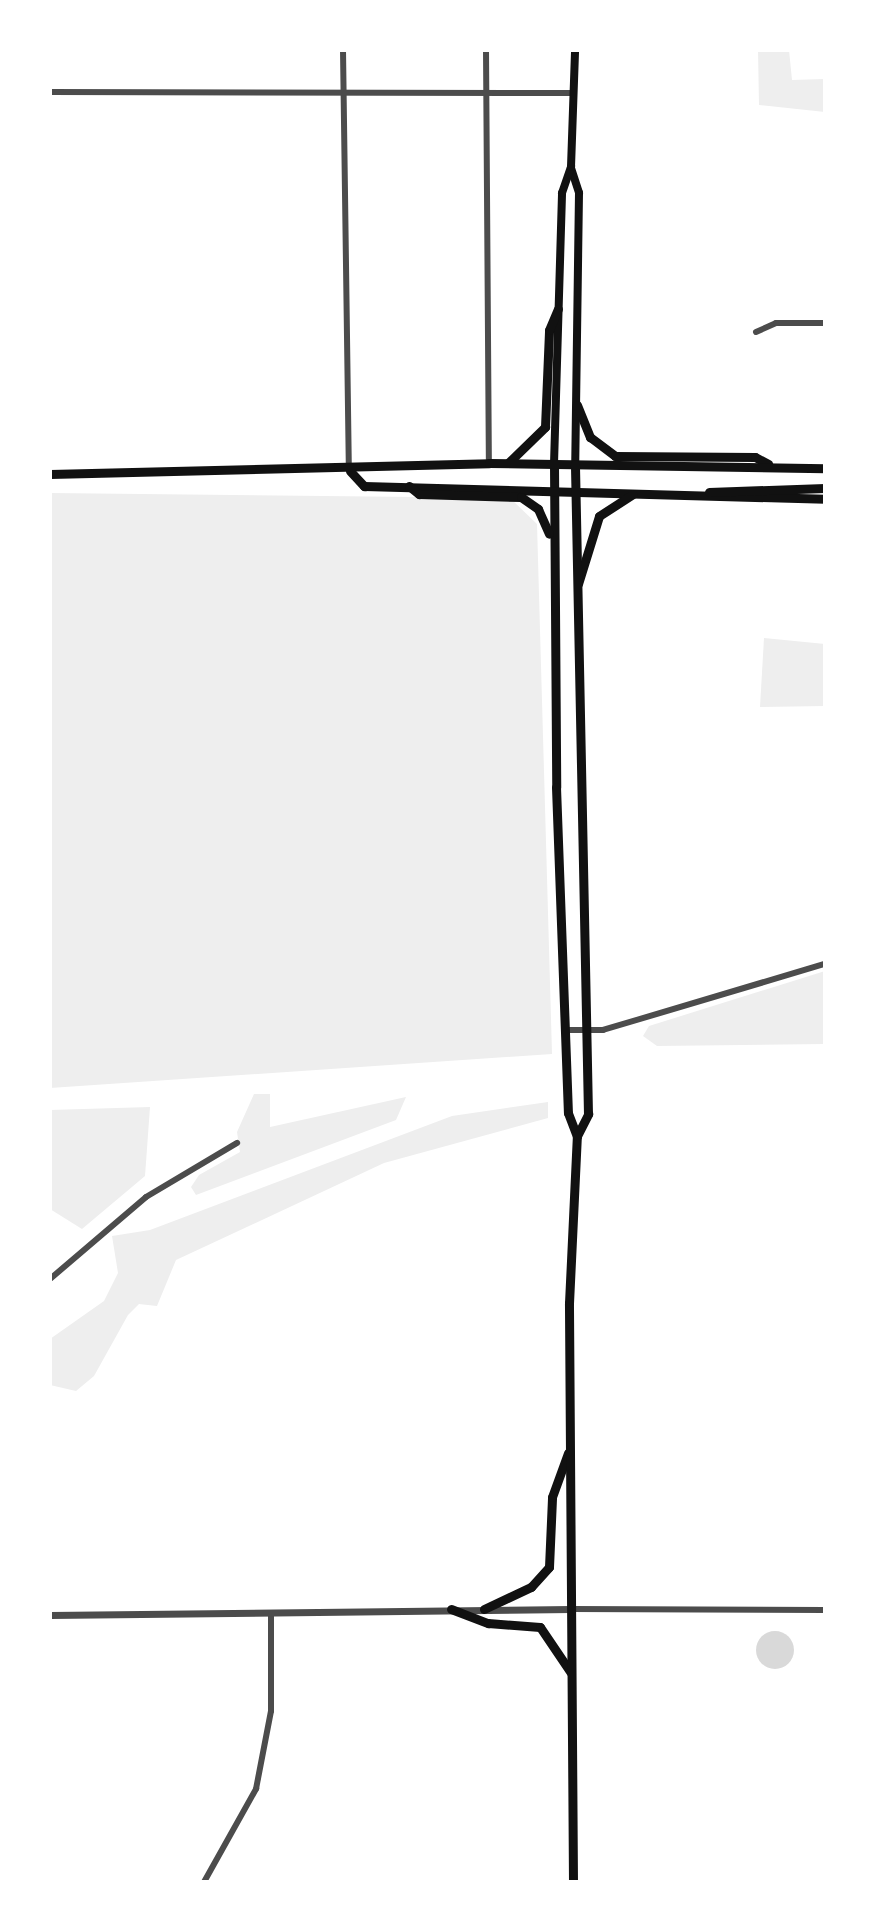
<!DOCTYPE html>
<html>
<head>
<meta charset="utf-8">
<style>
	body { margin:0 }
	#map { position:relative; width:875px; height:1932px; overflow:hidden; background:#fff; font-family:"Golos Text",sans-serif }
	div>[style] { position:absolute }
	.green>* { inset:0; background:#eee }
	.water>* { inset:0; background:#d9d9d9 }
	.round { border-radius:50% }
	.minor>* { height:6px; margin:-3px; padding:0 3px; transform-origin:3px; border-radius:3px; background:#4c4c4c }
	.tertiary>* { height:7px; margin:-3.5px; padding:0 3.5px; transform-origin:3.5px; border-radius:3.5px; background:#4c4c4c }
	.secondary>* { height:8px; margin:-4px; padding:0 4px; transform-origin:4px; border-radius:4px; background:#111 }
	.primary>* { height:9px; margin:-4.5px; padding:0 4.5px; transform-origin:4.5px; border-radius:4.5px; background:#111 }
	span { translate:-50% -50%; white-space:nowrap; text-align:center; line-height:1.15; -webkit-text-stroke:6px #fff; paint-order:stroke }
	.frame { position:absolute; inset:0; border:52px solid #fff; pointer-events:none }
</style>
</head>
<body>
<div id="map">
	<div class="green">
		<div style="clip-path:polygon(758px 50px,789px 50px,792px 80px,825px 79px,825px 112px,759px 105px)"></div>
		<div style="clip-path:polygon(50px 493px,510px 498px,537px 524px,552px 1054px,50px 1088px)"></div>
		<div style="clip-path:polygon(764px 638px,825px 644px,825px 706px,760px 707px)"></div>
		<div style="clip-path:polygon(825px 971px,825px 1044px,657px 1046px,643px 1036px,649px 1026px)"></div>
		<div style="clip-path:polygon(254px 1094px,270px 1094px,270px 1127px,406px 1097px,396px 1120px,196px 1195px,191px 1187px,199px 1175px,240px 1152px,237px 1132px)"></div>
		<div style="clip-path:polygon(548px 1102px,548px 1118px,384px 1163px,176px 1260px,157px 1306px,139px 1304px,128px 1315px,94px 1376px,76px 1391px,50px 1385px,50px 1339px,104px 1301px,118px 1273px,112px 1236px,150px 1230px,452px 1116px)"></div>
		<div style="clip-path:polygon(150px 1107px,145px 1176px,82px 1229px,50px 1209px,50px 1110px)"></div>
	</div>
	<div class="water">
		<div class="round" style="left:756px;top:1631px;width:38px;height:38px"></div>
	</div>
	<div class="minor">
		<div style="left:343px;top:50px;width:417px;rotate:89.2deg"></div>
		<div style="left:486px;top:50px;width:413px;rotate:89.6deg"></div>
		<div style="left:50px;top:92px;width:523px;rotate:0.11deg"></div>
		<div style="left:756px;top:332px;width:22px;rotate:-24deg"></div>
		<div style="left:776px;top:323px;width:49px"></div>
		<div style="left:567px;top:1030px;width:36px"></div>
		<div style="left:603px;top:1030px;width:232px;rotate:-16.6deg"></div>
		<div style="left:50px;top:1279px;width:126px;rotate:-40.5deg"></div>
		<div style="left:146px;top:1197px;width:106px;rotate:-30.7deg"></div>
		<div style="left:571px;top:1609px;width:254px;rotate:0.2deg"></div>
		<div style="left:204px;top:1882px;width:107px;rotate:-60.8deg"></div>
		<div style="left:256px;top:1789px;width:79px;rotate:-79.1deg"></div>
		<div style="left:271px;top:1711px;width:97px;rotate:-90deg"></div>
	</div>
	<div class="tertiary">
		<div style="left:50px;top:1615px;width:521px;rotate:-0.66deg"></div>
	</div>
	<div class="secondary">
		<div style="left:571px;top:168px;width:26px;rotate:72deg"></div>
		<div style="left:579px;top:193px;width:271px;rotate:90.8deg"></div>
		<div style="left:554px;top:464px;width:271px;rotate:-88.3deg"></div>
		<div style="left:562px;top:193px;width:28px;rotate:-71deg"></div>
		<div style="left:571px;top:167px;width:117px;rotate:-88deg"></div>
	</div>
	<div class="primary">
		<div style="left:577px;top:405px;width:35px;rotate:68deg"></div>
		<div style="left:590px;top:437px;width:31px;rotate:37deg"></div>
		<div style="left:615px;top:456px;width:140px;rotate:0.4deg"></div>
		<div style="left:755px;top:457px;width:15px;rotate:28deg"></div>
		<div style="left:508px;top:463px;width:52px;rotate:-44.2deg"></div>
		<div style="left:545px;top:427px;width:97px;rotate:-87.6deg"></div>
		<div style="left:549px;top:330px;width:23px;rotate:-67deg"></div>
		<div style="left:554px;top:464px;width:323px;rotate:89.6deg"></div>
		<div style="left:556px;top:787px;width:326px;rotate:87.9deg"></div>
		<div style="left:568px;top:1113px;width:25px;rotate:69deg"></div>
		<div style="left:350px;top:471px;width:21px;rotate:47deg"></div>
		<div style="left:364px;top:486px;width:461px;rotate:1.6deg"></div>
		<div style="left:50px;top:474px;width:439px;rotate:-1.4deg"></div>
		<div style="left:489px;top:463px;width:336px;rotate:0.9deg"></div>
		<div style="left:409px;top:486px;width:13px;rotate:39deg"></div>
		<div style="left:419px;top:494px;width:102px;rotate:1.7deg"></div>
		<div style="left:521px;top:497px;width:21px;rotate:35deg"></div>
		<div style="left:538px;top:509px;width:27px;rotate:66deg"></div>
		<div style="left:709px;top:492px;width:116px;rotate:-2deg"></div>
		<div style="left:578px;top:584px;width:71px;rotate:-72.8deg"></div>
		<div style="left:599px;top:516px;width:40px;rotate:-32.9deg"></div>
		<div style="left:451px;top:1609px;width:40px;rotate:21deg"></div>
		<div style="left:488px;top:1623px;width:52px;rotate:4.4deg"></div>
		<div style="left:540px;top:1627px;width:55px;rotate:56deg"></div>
		<div style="left:484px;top:1609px;width:52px;rotate:-25.1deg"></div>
		<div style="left:531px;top:1587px;width:27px;rotate:-48deg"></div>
		<div style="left:549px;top:1567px;width:70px;rotate:-87.5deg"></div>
		<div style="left:552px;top:1497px;width:47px;rotate:-70deg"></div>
		<div style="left:573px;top:1882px;width:579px;rotate:-90.4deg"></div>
		<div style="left:569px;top:1303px;width:167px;rotate:-87.3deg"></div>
		<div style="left:577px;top:1136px;width:25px;rotate:-63deg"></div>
		<div style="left:588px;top:1114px;width:650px;rotate:-91.15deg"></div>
	</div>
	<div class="frame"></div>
</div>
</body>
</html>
